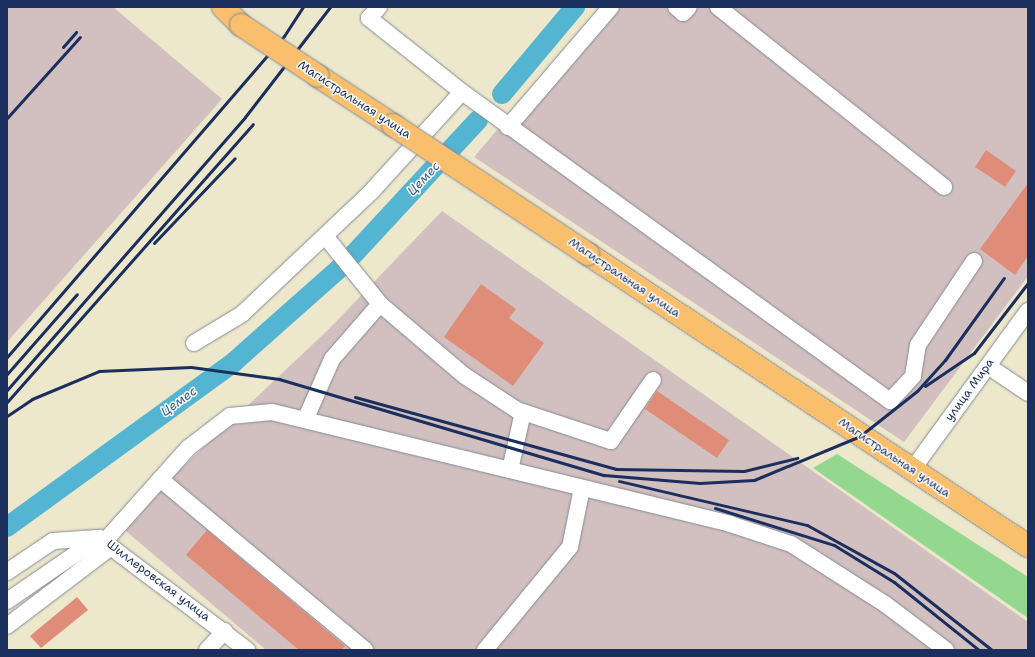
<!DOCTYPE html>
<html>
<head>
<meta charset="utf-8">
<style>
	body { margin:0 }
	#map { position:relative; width:1035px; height:657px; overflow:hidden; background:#ede7cc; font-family:"Shantell Sans",sans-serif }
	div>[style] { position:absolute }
	.industrial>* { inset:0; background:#d2bfc0 }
	.green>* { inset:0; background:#94d890 }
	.river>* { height:20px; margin:-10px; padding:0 10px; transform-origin:10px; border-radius:10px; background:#53b5d1 }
	.building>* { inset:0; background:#df8d79 }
	.roads { filter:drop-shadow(0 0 1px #848b95) drop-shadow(0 0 1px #848b95) }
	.minor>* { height:16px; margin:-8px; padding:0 8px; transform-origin:8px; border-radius:8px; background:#fff }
	.highway>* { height:22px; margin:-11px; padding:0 11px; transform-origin:11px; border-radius:11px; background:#f9bf6d }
	.rail>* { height:3px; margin:-1.5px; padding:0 1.5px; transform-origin:1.5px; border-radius:1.5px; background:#1b2f5e }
	.bridges { filter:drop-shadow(0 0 1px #848b95) drop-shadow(0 0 1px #848b95) }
	.highway-bridge>* { height:22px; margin:-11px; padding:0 11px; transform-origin:11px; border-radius:11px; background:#f9bf6d }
	span { translate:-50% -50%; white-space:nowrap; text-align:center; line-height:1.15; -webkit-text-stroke:3px #fff; paint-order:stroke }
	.street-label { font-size:12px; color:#1b2f5e }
	.water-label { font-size:13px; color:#2f5e86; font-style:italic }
	.frame { position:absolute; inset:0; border:8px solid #1b2f5e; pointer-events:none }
</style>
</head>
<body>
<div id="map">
	<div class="industrial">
		<div style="clip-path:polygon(7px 7px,113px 7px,222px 99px,7px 342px)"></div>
		<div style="clip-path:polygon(602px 7px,1028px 7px,1028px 276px,904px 442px,474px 157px)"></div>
		<div style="clip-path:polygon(442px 211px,1028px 622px,1028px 650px,266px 650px,120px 526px,330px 328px)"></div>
	</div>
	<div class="green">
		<div style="clip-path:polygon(837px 454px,1028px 577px,1028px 618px,813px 468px)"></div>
	</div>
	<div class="river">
		<div style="left:502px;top:94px;width:114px;rotate:-50deg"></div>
		<div style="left:353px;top:255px;width:184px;rotate:-47.2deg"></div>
		<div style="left:7px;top:527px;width:281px;rotate:-36deg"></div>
		<div style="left:234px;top:362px;width:144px;rotate:-41.6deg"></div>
	</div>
	<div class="building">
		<div style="clip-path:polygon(986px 150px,1016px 171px,1005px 187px,975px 167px)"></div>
		<div style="clip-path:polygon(1028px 183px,1028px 256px,1015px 275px,980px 249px)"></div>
		<div style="clip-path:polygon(481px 284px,516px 309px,509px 318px,544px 343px,513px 386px,444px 337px)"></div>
		<div style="clip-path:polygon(657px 391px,729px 440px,717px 458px,645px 409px)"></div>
		<div style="clip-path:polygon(207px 530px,345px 646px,342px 650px,299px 650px,186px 555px)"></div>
		<div style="clip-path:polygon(77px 597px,88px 610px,41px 648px,30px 636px)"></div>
	</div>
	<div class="roads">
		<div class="minor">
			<div style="left:676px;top:7px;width:9px;rotate:41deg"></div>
			<div style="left:683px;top:13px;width:8px;rotate:-45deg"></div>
			<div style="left:718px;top:7px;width:289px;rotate:38.5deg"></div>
			<div style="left:462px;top:92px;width:528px;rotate:35.83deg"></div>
			<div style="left:890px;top:401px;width:34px;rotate:-47deg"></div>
			<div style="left:913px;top:376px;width:31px;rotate:-81deg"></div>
			<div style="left:918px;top:345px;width:101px;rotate:-56.3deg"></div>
			<div style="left:508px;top:127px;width:158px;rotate:-49.4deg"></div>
			<div style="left:325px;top:236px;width:87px;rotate:51deg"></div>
			<div style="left:380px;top:304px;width:111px;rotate:40.3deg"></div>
			<div style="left:465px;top:376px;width:62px;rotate:33.2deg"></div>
			<div style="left:517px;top:410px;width:99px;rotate:18.3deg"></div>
			<div style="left:611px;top:441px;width:74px;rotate:-55.5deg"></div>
			<div style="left:194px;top:343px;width:56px;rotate:-31.1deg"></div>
			<div style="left:242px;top:314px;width:178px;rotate:-43.4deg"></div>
			<div style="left:371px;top:192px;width:135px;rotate:-47.7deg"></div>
			<div style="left:462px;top:92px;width:119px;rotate:-141.5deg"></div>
			<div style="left:369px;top:18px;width:15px;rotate:-48deg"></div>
			<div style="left:988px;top:366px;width:48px;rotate:34deg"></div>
			<div style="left:306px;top:418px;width:64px;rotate:-66.2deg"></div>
			<div style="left:332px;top:359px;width:73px;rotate:-48.9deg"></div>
			<div style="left:510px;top:470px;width:59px;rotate:-77.4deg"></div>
			<div style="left:912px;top:470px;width:197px;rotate:-53.9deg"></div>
			<div style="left:160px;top:479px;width:267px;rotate:39.8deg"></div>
			<div style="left:104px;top:542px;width:126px;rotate:-48.2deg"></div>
			<div style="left:188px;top:448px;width:53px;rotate:-37.3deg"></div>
			<div style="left:230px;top:416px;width:42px;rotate:-5.4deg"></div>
			<div style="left:272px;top:412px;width:471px;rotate:13.7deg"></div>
			<div style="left:730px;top:524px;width:64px;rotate:18.2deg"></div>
			<div style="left:791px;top:544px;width:112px;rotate:32.6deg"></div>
			<div style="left:885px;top:604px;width:76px;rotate:37deg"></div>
			<div style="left:7px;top:572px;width:55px;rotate:-34deg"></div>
			<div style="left:53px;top:541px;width:44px;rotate:-3.9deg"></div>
			<div style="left:7px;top:601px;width:112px;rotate:-34.4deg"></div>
			<div style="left:99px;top:538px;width:186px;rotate:37.1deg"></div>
			<div style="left:7px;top:626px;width:131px;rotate:-37.2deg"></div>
			<div style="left:207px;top:650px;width:26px;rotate:-47deg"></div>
			<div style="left:485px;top:650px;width:134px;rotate:-50.5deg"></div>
			<div style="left:570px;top:547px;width:60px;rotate:-78.5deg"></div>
		</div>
		<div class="highway">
			<div style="left:223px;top:7px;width:25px;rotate:45deg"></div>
			<div style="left:318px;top:76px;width:90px;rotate:33.2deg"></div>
			<div style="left:588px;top:254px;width:528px;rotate:33.57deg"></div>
		</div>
	</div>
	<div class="rail">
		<div style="left:63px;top:47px;width:20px;rotate:-49deg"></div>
		<div style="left:7px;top:118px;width:109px;rotate:-48deg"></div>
		<div style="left:154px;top:243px;width:117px;rotate:-46.4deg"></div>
		<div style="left:7px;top:357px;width:424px;rotate:-49.2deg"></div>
		<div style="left:284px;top:36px;width:35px;rotate:-57deg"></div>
		<div style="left:7px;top:374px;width:106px;rotate:-48.8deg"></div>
		<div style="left:925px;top:386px;width:59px;rotate:-34deg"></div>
		<div style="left:974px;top:353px;width:88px;rotate:-52.4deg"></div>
		<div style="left:7px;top:390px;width:362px;rotate:-48.9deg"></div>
		<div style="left:245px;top:117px;width:139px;rotate:-52.3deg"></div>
		<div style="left:355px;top:397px;width:271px;rotate:15.4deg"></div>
		<div style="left:616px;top:469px;width:128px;rotate:0.9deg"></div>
		<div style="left:744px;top:471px;width:55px;rotate:-13.8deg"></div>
		<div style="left:7px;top:402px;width:371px;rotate:-48.5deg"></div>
		<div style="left:7px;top:416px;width:30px;rotate:-34deg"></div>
		<div style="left:32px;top:399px;width:73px;rotate:-22.7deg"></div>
		<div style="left:99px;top:371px;width:92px;rotate:-2.5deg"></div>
		<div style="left:191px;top:367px;width:89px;rotate:7.8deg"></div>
		<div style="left:279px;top:379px;width:339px;rotate:16.5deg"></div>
		<div style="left:604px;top:475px;width:96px;rotate:4.8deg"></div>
		<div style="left:700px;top:483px;width:54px;rotate:-3.2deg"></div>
		<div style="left:754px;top:480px;width:115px;rotate:-22.5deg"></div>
		<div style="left:860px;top:436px;width:73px;rotate:-38.3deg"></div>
		<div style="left:917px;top:391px;width:42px;rotate:-47.9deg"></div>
		<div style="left:945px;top:360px;width:101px;rotate:-54.3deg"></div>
		<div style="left:619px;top:481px;width:193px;rotate:13.2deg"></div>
		<div style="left:807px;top:525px;width:99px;rotate:28.9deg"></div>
		<div style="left:894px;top:573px;width:125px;rotate:38.2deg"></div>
		<div style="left:715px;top:508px;width:125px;rotate:17.3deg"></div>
		<div style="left:834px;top:545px;width:70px;rotate:31.7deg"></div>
		<div style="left:894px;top:582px;width:109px;rotate:38.7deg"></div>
	</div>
	<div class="bridges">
		<div class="highway-bridge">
			<div style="left:241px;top:25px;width:92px;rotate:33.5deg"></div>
			<div style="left:393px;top:125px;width:234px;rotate:33.5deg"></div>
		</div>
	</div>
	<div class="street-label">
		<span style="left:354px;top:100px;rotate:33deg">Магистральная улица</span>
		<span style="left:624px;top:278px;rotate:34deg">Магистральная улица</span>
		<span style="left:970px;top:390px;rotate:-54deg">улица Мира</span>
		<span style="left:894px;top:458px;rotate:34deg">Магистральная улица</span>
		<span style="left:158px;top:581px;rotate:37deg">Шиллеровская улица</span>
	</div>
	<div class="water-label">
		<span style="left:424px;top:179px;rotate:-47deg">Цемес</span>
		<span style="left:179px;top:402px;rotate:-36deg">Цемес</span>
	</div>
	<div class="frame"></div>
</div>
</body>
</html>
